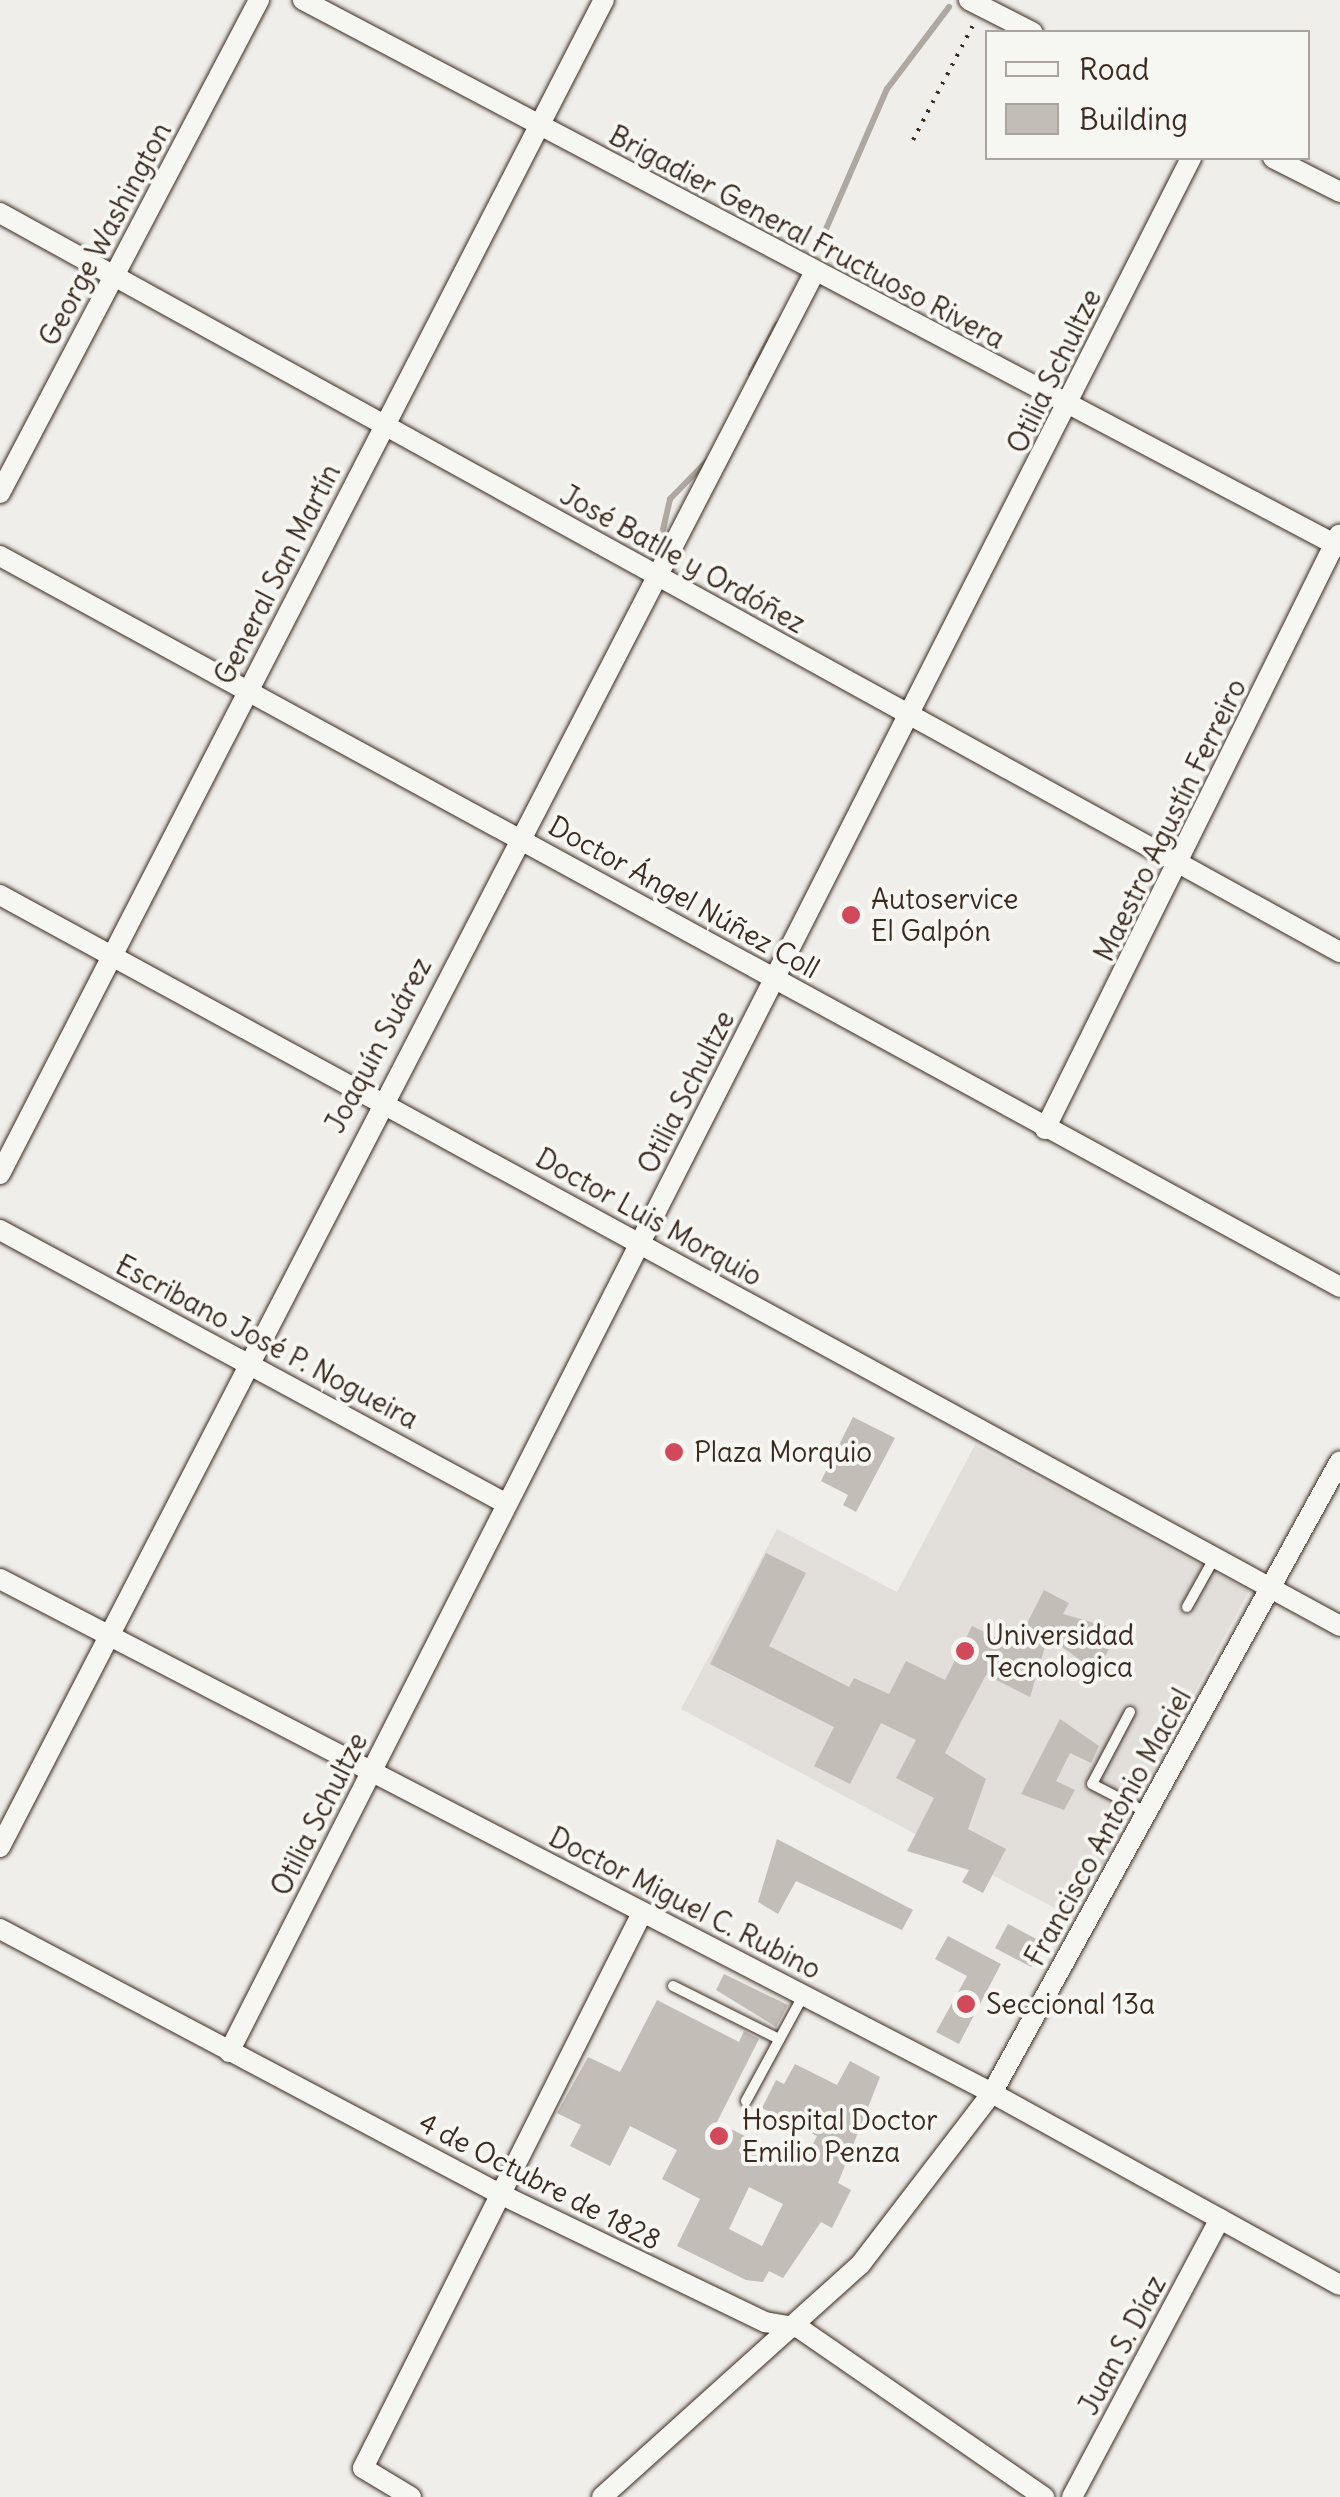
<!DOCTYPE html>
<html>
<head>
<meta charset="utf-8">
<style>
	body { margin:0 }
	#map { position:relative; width:1340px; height:2497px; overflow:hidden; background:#efeeea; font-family:Delius,sans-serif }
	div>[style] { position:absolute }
	.built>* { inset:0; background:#e2dfdb }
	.stream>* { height:6px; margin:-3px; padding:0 3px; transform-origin:3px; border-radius:3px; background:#afa8a1 }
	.building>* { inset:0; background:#c2bdb7 }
	.path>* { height:4px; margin-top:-2px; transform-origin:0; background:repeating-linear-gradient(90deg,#3b2a1e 0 2.5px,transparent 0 10.5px) }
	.roads { filter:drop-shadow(0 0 2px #3b2a1e) drop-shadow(0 0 2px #3b2a1e) }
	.lane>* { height:10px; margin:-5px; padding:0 5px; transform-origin:5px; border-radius:5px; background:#f6f6f2 }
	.street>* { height:20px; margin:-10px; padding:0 10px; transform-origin:10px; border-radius:10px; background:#f6f6f2 }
	.dots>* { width:28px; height:28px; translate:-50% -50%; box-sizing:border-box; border:5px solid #f6f6f2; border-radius:50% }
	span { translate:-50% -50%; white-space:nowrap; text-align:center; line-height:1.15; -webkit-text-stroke:8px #f6f6f2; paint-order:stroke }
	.street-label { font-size:28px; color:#3b2a1e }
	.poi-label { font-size:28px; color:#3b2a1e }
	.left { translate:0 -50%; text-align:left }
	.legend { position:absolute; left:985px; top:30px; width:325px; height:130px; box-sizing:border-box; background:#f6f6f2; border:2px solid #aba49d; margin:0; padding:12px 18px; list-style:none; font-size:30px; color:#3b2a1e }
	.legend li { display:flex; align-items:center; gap:20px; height:50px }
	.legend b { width:50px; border:2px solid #aba49d }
</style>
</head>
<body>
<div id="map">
	<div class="built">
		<div style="clip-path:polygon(975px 1445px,1249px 1591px,1073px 1918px,681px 1709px,777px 1529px,897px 1592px)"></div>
	</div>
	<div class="stream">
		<div style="left:826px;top:229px;width:153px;rotate:-66.5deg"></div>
		<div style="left:887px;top:89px;width:103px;rotate:-52.9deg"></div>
		<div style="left:751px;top:374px;width:56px;rotate:-62.5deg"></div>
		<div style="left:662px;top:534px;width:36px;rotate:-77deg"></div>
		<div style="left:670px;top:499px;width:53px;rotate:-45.8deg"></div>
	</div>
	<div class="building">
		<div style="clip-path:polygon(853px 1417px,895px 1438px,856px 1512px,843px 1505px,848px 1495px,821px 1481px)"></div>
		<div style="clip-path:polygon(766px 1553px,806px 1573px,769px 1646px,849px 1687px,854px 1678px,889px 1694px,906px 1661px,945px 1680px,972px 1626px,1015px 1647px,1044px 1590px,1069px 1603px,1063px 1614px,1119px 1630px,1097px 1672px,1048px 1637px,1030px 1697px,986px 1675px,961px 1722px,945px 1753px,986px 1779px,968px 1829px,1006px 1849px,983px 1893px,962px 1882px,969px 1870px,907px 1851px,934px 1798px,896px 1778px,916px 1740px,881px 1723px,850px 1784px,814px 1766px,834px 1727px,710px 1664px)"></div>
		<div style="clip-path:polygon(1060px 1719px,1099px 1746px,1091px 1763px,1070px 1753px,1056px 1781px,1075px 1790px,1064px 1810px,1021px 1794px)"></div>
		<div style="clip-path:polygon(777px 1839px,913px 1910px,902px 1930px,796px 1881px,778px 1914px,758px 1902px)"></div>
		<div style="clip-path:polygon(1008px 1924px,1044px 1943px,1031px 1967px,995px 1948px)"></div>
		<div style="clip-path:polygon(948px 1936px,1001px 1964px,959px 2044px,936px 2032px,967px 1976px,935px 1959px)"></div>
		<div style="clip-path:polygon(724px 1974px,788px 2005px,776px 2027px,716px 1990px)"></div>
		<div style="clip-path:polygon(evenodd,657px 2000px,739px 2042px,744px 2031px,759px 2039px,717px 2122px,802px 2165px,817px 2136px,762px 2108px,776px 2080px,784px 2084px,795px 2064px,837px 2085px,850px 2061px,880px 2077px,838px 2183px,851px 2190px,832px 2228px,821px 2222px,783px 2278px,769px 2271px,763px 2282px,746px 2280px,677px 2246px,700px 2199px,662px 2179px,677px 2150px,630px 2126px,610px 2166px,570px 2146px,581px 2125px,557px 2113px,588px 2057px,620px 2072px,657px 2000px,749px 2187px,783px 2204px,762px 2246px,729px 2229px,749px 2187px)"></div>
	</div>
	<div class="path">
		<div style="left:913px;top:140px;width:130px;rotate:-62.4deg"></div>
	</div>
	<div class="roads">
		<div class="lane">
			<div style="left:1187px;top:1607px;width:60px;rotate:-60.9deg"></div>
			<div style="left:1130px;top:1712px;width:81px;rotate:117.8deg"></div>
			<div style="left:1092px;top:1784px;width:61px;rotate:27.4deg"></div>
			<div style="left:673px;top:1986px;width:119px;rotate:26.6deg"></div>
			<div style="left:746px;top:2101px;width:119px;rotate:-61.5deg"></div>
		</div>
		<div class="street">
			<div style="left:303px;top:0;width:1172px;rotate:27.81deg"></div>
			<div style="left:969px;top:0;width:71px;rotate:26.9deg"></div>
			<div style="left:1273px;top:158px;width:75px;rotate:26.9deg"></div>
			<div style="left:0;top:213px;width:1530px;rotate:28.88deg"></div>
			<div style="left:0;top:493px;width:557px;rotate:-62.28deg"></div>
			<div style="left:0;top:556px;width:1526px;rotate:28.61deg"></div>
			<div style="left:0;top:895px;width:1526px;rotate:28.61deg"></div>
			<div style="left:1045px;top:1129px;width:663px;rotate:-63.67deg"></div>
			<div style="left:0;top:1174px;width:1320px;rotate:-62.78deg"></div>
			<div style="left:0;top:1230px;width:576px;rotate:28.39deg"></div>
			<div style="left:0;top:1579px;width:1117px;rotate:27.39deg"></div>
			<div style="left:992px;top:2093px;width:397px;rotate:28.9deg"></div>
			<div style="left:0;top:1847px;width:1772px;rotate:-62.65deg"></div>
			<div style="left:0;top:1929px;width:564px;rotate:27.93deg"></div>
			<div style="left:498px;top:2193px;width:297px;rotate:25.8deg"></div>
			<div style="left:765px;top:2322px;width:35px;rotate:10deg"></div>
			<div style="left:799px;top:2328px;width:298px;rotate:34.6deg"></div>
			<div style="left:229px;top:2052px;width:2124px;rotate:-63.07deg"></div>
			<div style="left:411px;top:2497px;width:56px;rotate:-148.9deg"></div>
			<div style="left:363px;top:2468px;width:621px;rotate:-63.31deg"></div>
			<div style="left:602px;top:2497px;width:347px;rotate:-42deg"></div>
			<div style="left:860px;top:2265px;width:217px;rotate:-52.5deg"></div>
			<div style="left:992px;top:2093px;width:721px;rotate:-61.16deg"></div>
			<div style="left:1072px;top:2497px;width:315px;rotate:-62deg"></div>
		</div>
	</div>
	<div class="dots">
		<div style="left:851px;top:915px;background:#d1495b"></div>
		<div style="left:674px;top:1452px;background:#d1495b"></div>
		<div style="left:965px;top:1651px;background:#d1495b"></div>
		<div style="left:966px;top:2004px;background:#d1495b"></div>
		<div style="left:719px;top:2136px;background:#d1495b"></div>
	</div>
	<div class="street-label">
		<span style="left:105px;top:234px;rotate:-62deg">George Washington</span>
		<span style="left:807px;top:237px;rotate:28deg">Brigadier General Fructuoso Rivera</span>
		<span style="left:1054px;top:371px;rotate:-64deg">Otilia Schultze</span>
		<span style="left:683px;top:559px;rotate:29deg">José Batlle y Ordóñez</span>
		<span style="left:277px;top:574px;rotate:-63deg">General San Martín</span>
		<span style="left:1170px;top:820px;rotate:-64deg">Maestro Agustín Ferreiro</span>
		<span style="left:684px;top:897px;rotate:29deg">Doctor Ángel Núñez Coll</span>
		<span style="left:378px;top:1045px;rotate:-62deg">Joaquín Suárez</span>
		<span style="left:686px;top:1092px;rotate:-63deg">Otilia Schultze</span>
		<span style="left:649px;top:1217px;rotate:29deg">Doctor Luis Morquio</span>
		<span style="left:267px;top:1342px;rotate:28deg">Escribano José P. Nogueira</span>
		<span style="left:319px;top:1814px;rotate:-63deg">Otilia Schultze</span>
		<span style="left:1108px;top:1827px;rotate:-61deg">Francisco Antonio Maciel</span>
		<span style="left:685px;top:1903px;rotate:27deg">Doctor Miguel C. Rubino</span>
		<span style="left:540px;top:2181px;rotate:27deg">4 de Octubre de 1828</span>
		<span style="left:1122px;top:2345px;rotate:-62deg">Juan S. Díaz</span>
	</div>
	<div class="poi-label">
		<span class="left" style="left:871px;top:915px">Autoservice<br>El Galpón</span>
		<span class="left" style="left:694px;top:1452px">Plaza Morquio</span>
		<span class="left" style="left:985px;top:1651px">Universidad<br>Tecnologica</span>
		<span class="left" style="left:986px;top:2004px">Seccional 13a</span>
		<span class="left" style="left:742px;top:2136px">Hospital Doctor<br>Emilio Penza</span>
	</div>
	<ul class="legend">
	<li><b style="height:12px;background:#f6f6f2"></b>Road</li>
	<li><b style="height:28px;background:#c2bdb7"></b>Building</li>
	</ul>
</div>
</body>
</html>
